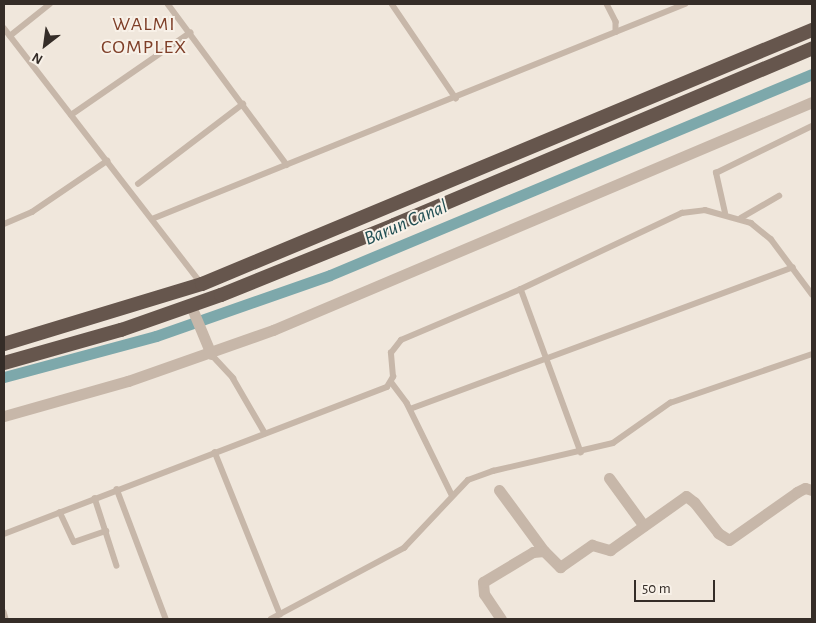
<!DOCTYPE html>
<html>
<head>
<meta charset="utf-8">
<style>
	body { margin:0 }
	#map { position:relative; width:816px; height:623px; overflow:hidden; background:#f0e7dc; font-family:"Alegreya Sans",sans-serif }
	div>[style] { position:absolute }
	.canal>* { height:11px; margin:-5.5px; padding:0 5.5px; transform-origin:5.5px; border-radius:5.5px; background:#7da8ab }
	.service>* { height:5.5px; margin:-2.75px; padding:0 2.75px; transform-origin:2.75px; border-radius:2.75px; background:#c7b7a9 }
	.minor>* { height:11px; margin:-5.5px; padding:0 5.5px; transform-origin:5.5px; border-radius:5.5px; background:#c7b7a9 }
	.trunk>* { height:14px; margin:-7px; padding:0 7px; transform-origin:7px; border-radius:7px; background:#66564d }
	span { translate:-50% -50%; white-space:nowrap; text-align:center; line-height:1.15; -webkit-text-stroke:4px #f8f1e8; paint-order:stroke }
	.neighbourhood-label { font-size:20px; color:#7e3e27; letter-spacing:1px }
	.water-label { font-size:20px; color:#214f54; font-style:italic }
	.frame { position:absolute; inset:0; border:5px solid #352d28; pointer-events:none }
	.north { position:absolute; left:20px; top:20px; width:50px; height:50px; -webkit-text-stroke:4px #f8f1e8; paint-order:stroke; rotate:210deg; font-size:14px; font-weight:700; line-height:20px; text-align:center; color:#352d28 }
	.north::after { content:''; display:block; margin:auto; width:18px; height:22px; background:#352d28; clip-path:polygon(50% 0,100% 100%,50% 72%,0 100%) }
	.scale { position:absolute; left:634px; top:580px; width:81px; height:22px; box-sizing:border-box; border:2px solid #352d28; border-top:0; padding-left:6px; font-size:15px; line-height:18px; white-space:nowrap; color:#352d28; -webkit-text-stroke:4px #f8f1e8; paint-order:stroke }
</style>
</head>
<body>
<div id="map">
	<div class="canal">
		<div style="left:4px;top:377px;width:157px;rotate:-15.1deg"></div>
		<div style="left:156px;top:336px;width:184px;rotate:-19.3deg"></div>
		<div style="left:330px;top:275px;width:522px;rotate:-22.64deg"></div>
	</div>
	<div class="service">
		<div style="left:168px;top:4px;width:200px;rotate:53.5deg"></div>
		<div style="left:392px;top:4px;width:114px;rotate:55.8deg"></div>
		<div style="left:607px;top:4px;width:20px;rotate:63deg"></div>
		<div style="left:616px;top:22px;width:10px;rotate:90deg"></div>
		<div style="left:4px;top:28px;width:322px;rotate:52.3deg"></div>
		<div style="left:10px;top:36px;width:51px;rotate:-38.7deg"></div>
		<div style="left:71px;top:115px;width:145px;rotate:-34.6deg"></div>
		<div style="left:138px;top:184px;width:132px;rotate:-37.3deg"></div>
		<div style="left:725px;top:213px;width:41px;rotate:-102.7deg"></div>
		<div style="left:716px;top:173px;width:107px;rotate:-26.1deg"></div>
		<div style="left:741px;top:218px;width:44px;rotate:-30.1deg"></div>
		<div style="left:152px;top:219px;width:575px;rotate:-21.97deg"></div>
		<div style="left:4px;top:224px;width:30px;rotate:-23deg"></div>
		<div style="left:32px;top:212px;width:91px;rotate:-34.2deg"></div>
		<div style="left:521px;top:289px;width:174px;rotate:69.8deg"></div>
		<div style="left:211px;top:354px;width:33px;rotate:47deg"></div>
		<div style="left:233px;top:378px;width:64px;rotate:59.8deg"></div>
		<div style="left:392px;top:383px;width:25px;rotate:53deg"></div>
		<div style="left:407px;top:403px;width:102px;rotate:63.9deg"></div>
		<div style="left:410px;top:409px;width:408px;rotate:-20.3deg"></div>
		<div style="left:215px;top:452px;width:175px;rotate:68.1deg"></div>
		<div style="left:117px;top:489px;width:139px;rotate:69.3deg"></div>
		<div style="left:95px;top:498px;width:71px;rotate:72.1deg"></div>
		<div style="left:60px;top:512px;width:33px;rotate:65deg"></div>
		<div style="left:74px;top:542px;width:34px;rotate:-19deg"></div>
		<div style="left:4px;top:534px;width:410px;rotate:-21deg"></div>
		<div style="left:387px;top:387px;width:12px;rotate:-59deg"></div>
		<div style="left:393px;top:377px;width:24px;rotate:-95deg"></div>
		<div style="left:391px;top:353px;width:16px;rotate:-52deg"></div>
		<div style="left:401px;top:340px;width:130px;rotate:-23deg"></div>
		<div style="left:521px;top:289px;width:178px;rotate:-25.3deg"></div>
		<div style="left:682px;top:213px;width:23px;rotate:-7deg"></div>
		<div style="left:705px;top:210px;width:48px;rotate:15.8deg"></div>
		<div style="left:751px;top:223px;width:26px;rotate:39deg"></div>
		<div style="left:771px;top:239px;width:69px;rotate:53.3deg"></div>
		<div style="left:4px;top:612px;width:7px;rotate:74deg"></div>
		<div style="left:271px;top:619px;width:151px;rotate:-28.1deg"></div>
		<div style="left:404px;top:548px;width:93px;rotate:-46.7deg"></div>
		<div style="left:468px;top:480px;width:27px;rotate:-20deg"></div>
		<div style="left:493px;top:471px;width:123px;rotate:-13.1deg"></div>
		<div style="left:613px;top:443px;width:70px;rotate:-35.1deg"></div>
		<div style="left:670px;top:403px;width:150px;rotate:-19deg"></div>
	</div>
	<div class="minor">
		<div style="left:191px;top:306px;width:52px;rotate:67.4deg"></div>
		<div style="left:4px;top:416px;width:129px;rotate:-15.8deg"></div>
		<div style="left:128px;top:381px;width:154px;rotate:-19.4deg"></div>
		<div style="left:273px;top:330px;width:585px;rotate:-22.93deg"></div>
		<div style="left:609px;top:478px;width:59px;rotate:53.9deg"></div>
		<div style="left:499px;top:490px;width:76px;rotate:53.6deg"></div>
		<div style="left:501px;top:619px;width:30px;rotate:-124deg"></div>
		<div style="left:484px;top:594px;width:12px;rotate:-95deg"></div>
		<div style="left:483px;top:582px;width:58px;rotate:-31deg"></div>
		<div style="left:533px;top:552px;width:11px;rotate:-5deg"></div>
		<div style="left:544px;top:551px;width:23px;rotate:45deg"></div>
		<div style="left:560px;top:567px;width:39px;rotate:-35deg"></div>
		<div style="left:592px;top:545px;width:19px;rotate:16deg"></div>
		<div style="left:610px;top:550px;width:93px;rotate:-35.4deg"></div>
		<div style="left:686px;top:496px;width:10px;rotate:37deg"></div>
		<div style="left:694px;top:502px;width:39px;rotate:52deg"></div>
		<div style="left:718px;top:533px;width:13px;rotate:32deg"></div>
		<div style="left:729px;top:540px;width:83px;rotate:-35.2deg"></div>
		<div style="left:797px;top:492px;width:9px;rotate:-27deg"></div>
		<div style="left:805px;top:488px;width:7px;rotate:16deg"></div>
	</div>
	<div class="trunk">
		<div style="left:4px;top:344px;width:207px;rotate:-16.9deg"></div>
		<div style="left:202px;top:284px;width:661px;rotate:-22.61deg"></div>
		<div style="left:4px;top:363px;width:122px;rotate:-15.8deg"></div>
		<div style="left:121px;top:330px;width:106px;rotate:-19.3deg"></div>
		<div style="left:221px;top:295px;width:187px;rotate:-22deg"></div>
		<div style="left:394px;top:225px;width:454px;rotate:-22.9deg"></div>
	</div>
	<div class="neighbourhood-label">
		<span style="left:144px;top:36px">WALMI<br>COMPLEX</span>
	</div>
	<div class="water-label">
		<span style="left:406px;top:223px;rotate:-23deg">Barun Canal</span>
	</div>
	<div class="frame"></div>
	<div class="north">N</div>
	<div class="scale">50 m</div>
</div>
</body>
</html>
